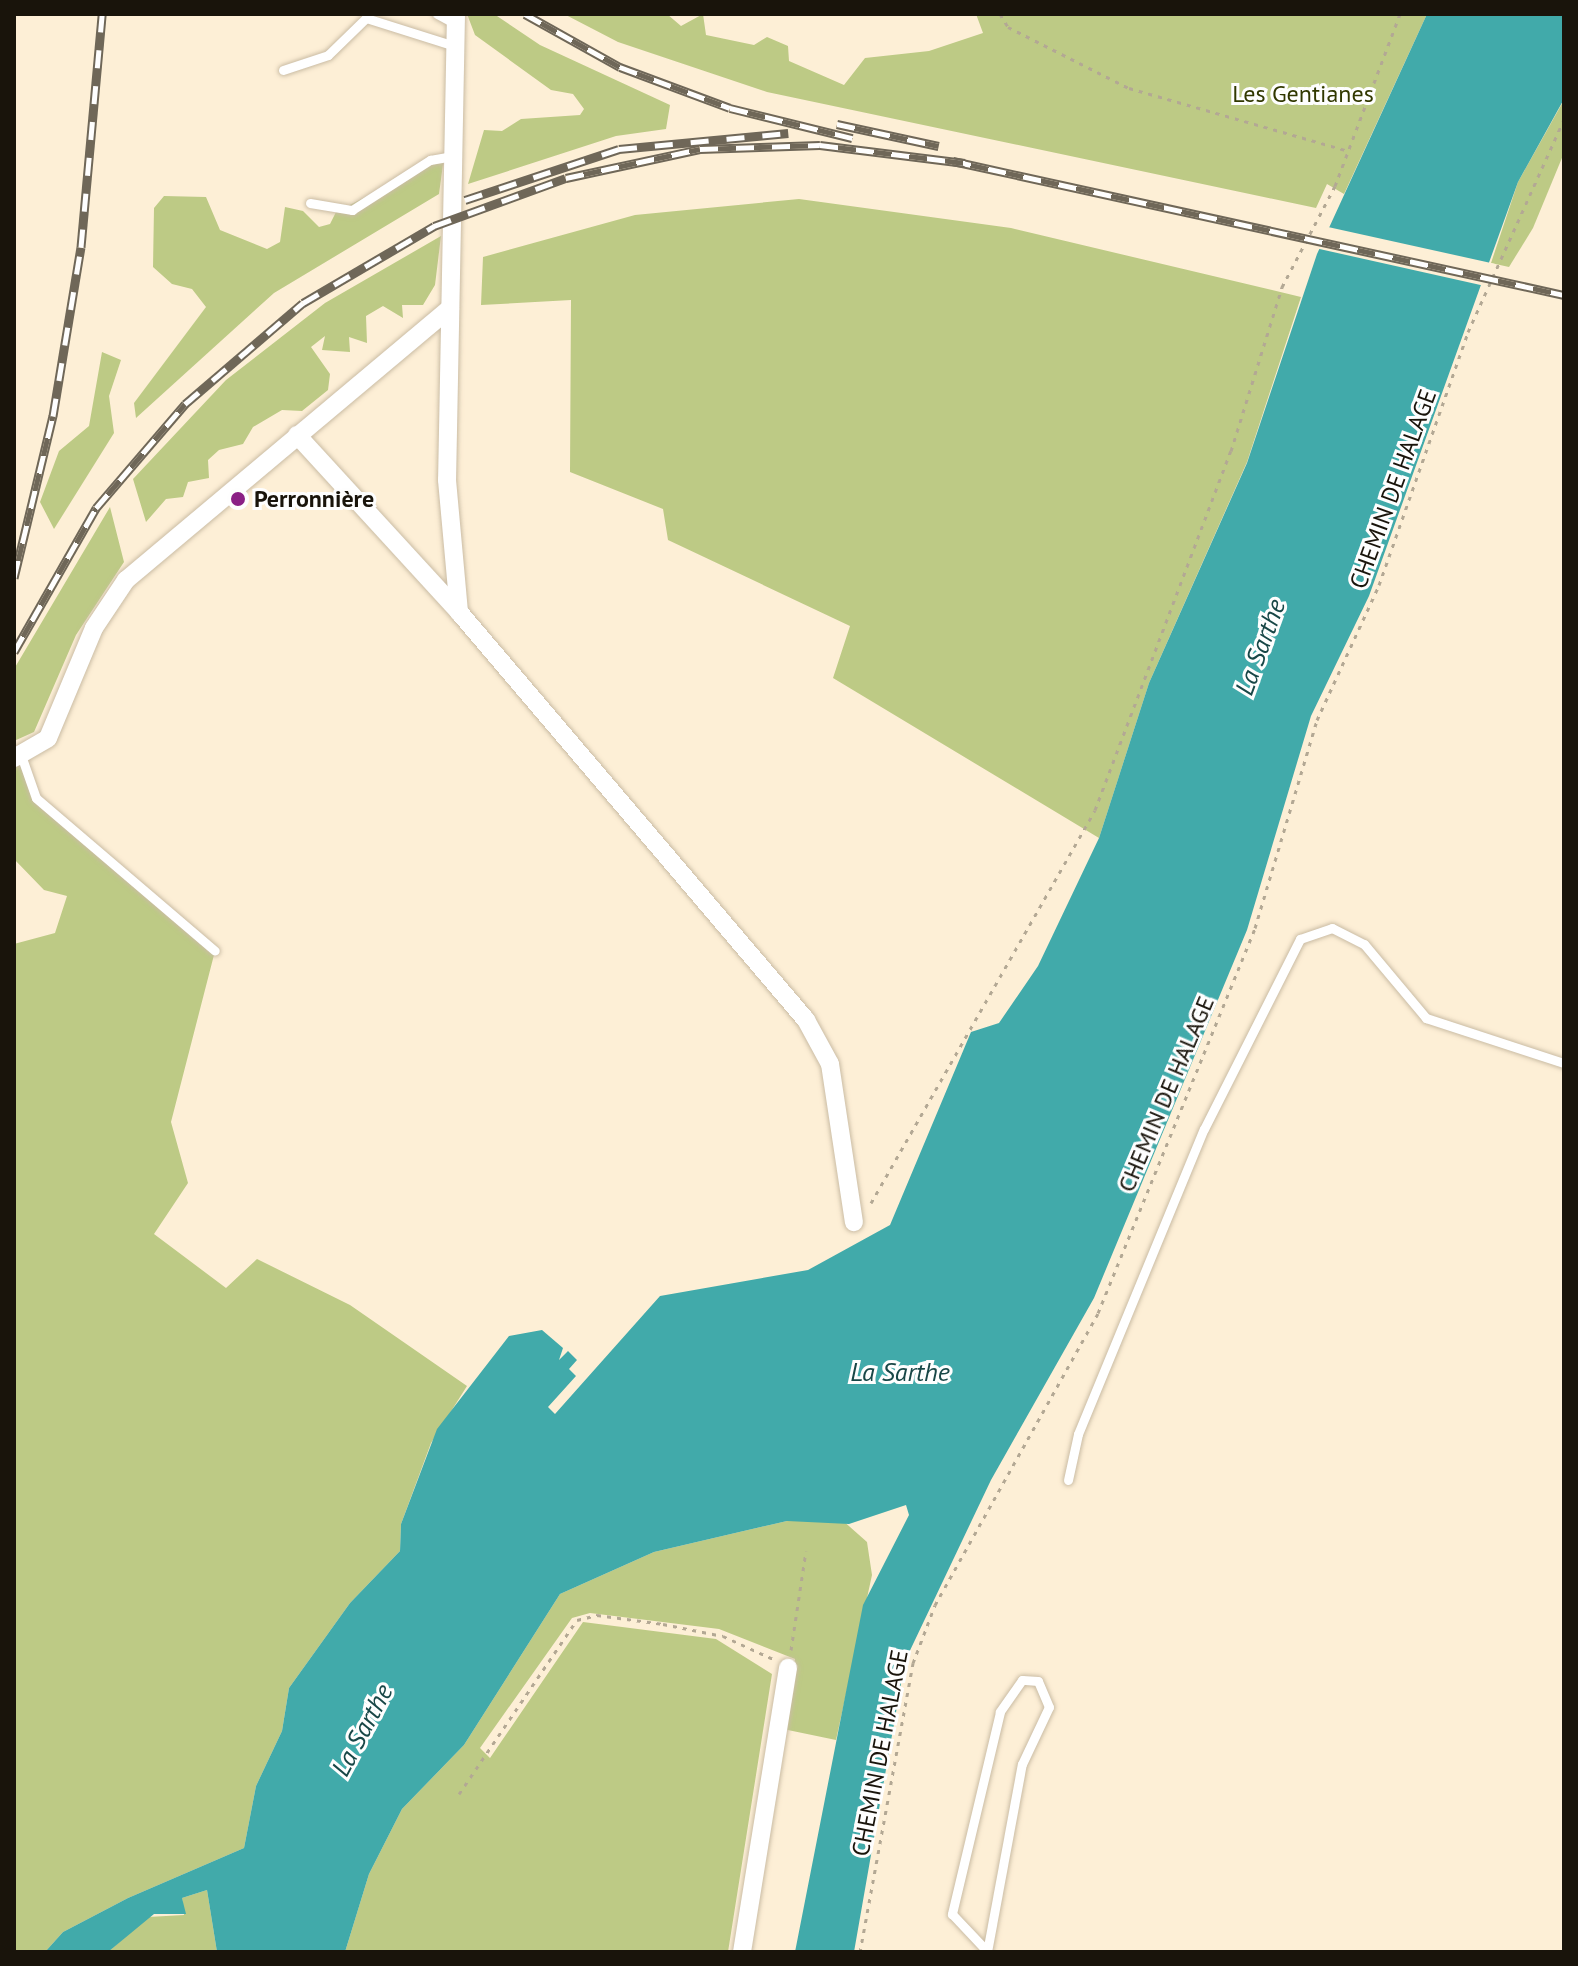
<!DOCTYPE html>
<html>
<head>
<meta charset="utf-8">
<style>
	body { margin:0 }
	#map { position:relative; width:1578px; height:1966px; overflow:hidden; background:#fdefd6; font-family:"PT Sans",sans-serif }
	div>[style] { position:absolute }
	.green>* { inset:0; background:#bdca85 }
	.water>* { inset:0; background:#41aaaa }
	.pier>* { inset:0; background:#fdefd6 }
	.path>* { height:3px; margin-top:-1.5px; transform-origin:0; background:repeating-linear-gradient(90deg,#b3a894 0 4px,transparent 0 10px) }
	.roads { filter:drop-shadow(0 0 2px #cabca4) drop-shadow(0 0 2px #cabca4) }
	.service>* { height:9px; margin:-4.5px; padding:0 4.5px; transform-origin:4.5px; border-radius:4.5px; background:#fff }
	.minor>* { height:18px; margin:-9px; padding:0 9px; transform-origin:9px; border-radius:9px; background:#fff }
	.rail>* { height:9px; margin-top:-4.5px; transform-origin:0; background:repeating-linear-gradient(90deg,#fefefe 0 18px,#6f6758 0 36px); box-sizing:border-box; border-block:2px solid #6f6758 }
	.dots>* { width:22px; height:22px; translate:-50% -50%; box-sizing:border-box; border:4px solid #fefefe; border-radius:50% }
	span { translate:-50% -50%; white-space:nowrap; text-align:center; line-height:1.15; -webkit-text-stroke:6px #fefefe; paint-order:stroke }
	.park-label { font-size:24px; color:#313800 }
	.street-label { font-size:24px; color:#19140b }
	.poi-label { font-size:24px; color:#19140b; font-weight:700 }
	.left { translate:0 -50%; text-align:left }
	.water-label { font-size:26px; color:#184747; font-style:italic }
	.frame { position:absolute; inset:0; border:16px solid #19140b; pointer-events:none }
</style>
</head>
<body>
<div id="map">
	<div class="green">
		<div style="clip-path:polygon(467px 14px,494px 14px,540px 45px,670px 105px,666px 129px,616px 136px,468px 184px,484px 130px,502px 131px,521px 119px,580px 115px,584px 109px,573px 94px,551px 90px,475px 35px)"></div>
		<div style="clip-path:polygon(564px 14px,667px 14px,681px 26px,703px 14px,706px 35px,754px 45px,767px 37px,788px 46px,789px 61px,844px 85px,865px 58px,929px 51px,983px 33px,976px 14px,1427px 14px,1344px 194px,1327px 184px,1316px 208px,767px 92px,618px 42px)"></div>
		<div style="clip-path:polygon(1564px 100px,1564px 153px,1533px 228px,1509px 267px,1491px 263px,1518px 182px)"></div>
		<div style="clip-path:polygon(444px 157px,439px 194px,274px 293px,136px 418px,134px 403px,206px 307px,192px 289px,172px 284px,153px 267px,154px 208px,164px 196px,206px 197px,220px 230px,267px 249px,280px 242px,285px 207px,303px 211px,319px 227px,330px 224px,336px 212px)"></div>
		<div style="clip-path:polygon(799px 199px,1011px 228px,1301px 297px,1247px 462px,1149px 683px,1099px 838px,833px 678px,850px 626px,668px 540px,663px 509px,570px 472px,571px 300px,481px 305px,483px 257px,635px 215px)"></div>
		<div style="clip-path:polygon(441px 236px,435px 285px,423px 305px,402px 305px,403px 318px,383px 306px,366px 316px,367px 343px,349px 337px,350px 352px,322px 350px,325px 336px,311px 347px,330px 374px,328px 390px,302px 411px,282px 410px,253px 427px,243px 444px,219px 450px,208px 460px,209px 478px,188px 482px,183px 497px,166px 499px,146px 522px,133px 479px,226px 380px,325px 303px)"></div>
		<div style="clip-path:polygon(102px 352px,121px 360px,109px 396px,114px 433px,54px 529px,40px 502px,59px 451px,89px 426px)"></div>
		<div style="clip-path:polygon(110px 507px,124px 562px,76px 635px,34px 732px,14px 741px,14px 669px)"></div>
		<div style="clip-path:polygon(22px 758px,36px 798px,215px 951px,171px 1122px,188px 1183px,154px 1234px,226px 1288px,257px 1259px,350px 1305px,467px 1386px,431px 1443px,401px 1524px,400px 1551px,350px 1603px,289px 1688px,282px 1731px,256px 1786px,244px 1848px,128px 1898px,63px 1932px,45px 1952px,14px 1952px,14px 944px,55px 933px,67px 896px,44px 890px,14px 859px,14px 759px)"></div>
		<div style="clip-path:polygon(841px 1519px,867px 1542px,872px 1575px,836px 1740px,783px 1729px,795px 1659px,719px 1629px,590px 1613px,572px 1618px,480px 1748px,490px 1758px,583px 1622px,716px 1639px,772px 1674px,728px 1952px,345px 1952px,369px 1874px,402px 1809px,464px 1745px,560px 1594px,654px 1552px,787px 1521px)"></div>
		<div style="clip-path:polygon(207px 1890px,217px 1952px,108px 1952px,148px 1917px,184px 1915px,182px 1898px)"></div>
	</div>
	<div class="water">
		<div style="clip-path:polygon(1427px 14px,1564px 14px,1564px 99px,1518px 182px,1369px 596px,1311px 716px,1247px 930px,1094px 1298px,991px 1480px,905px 1661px,854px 1952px,795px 1952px,863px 1605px,909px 1515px,906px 1505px,849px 1524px,787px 1521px,654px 1552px,560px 1594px,464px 1745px,402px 1809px,369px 1874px,345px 1952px,217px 1952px,207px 1890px,182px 1898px,186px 1914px,154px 1914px,108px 1952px,45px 1952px,63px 1932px,128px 1898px,244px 1848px,256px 1786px,282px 1731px,289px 1688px,350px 1603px,400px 1551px,401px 1524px,437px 1429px,509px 1336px,542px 1330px,563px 1348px,559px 1360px,568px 1351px,577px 1360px,569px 1369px,576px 1376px,548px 1407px,555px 1414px,660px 1296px,808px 1270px,890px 1225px,971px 1032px,999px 1023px,1038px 966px,1099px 838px,1149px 683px,1247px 463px,1317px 254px)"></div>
	</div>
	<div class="pier">
		<div style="clip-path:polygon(1328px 227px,1491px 263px,1495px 264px,1485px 286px,1315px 248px)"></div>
	</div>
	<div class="path">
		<div style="left:1000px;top:14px;width:15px;rotate:58deg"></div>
		<div style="left:1008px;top:27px;width:136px;rotate:26.8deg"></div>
		<div style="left:1129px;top:88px;width:228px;rotate:16deg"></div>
		<div style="left:871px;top:1203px;width:452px;rotate:-60.3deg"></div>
		<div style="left:1095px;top:810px;width:384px;rotate:-69.3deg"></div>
		<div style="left:1231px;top:451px;width:172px;rotate:-72.7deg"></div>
		<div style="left:1282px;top:287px;width:114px;rotate:-62.3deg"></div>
		<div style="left:1335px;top:186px;width:184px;rotate:-69.3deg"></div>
		<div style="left:791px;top:1650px;width:100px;rotate:-81.4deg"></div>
		<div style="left:459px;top:1794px;width:210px;rotate:-55.9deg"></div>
		<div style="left:577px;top:1620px;width:21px;rotate:-14deg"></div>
		<div style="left:597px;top:1615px;width:67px;rotate:7.8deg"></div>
		<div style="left:663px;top:1624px;width:61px;rotate:11.3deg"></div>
		<div style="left:723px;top:1636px;width:55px;rotate:24.7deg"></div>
		<div style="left:860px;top:1952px;width:294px;rotate:-79.6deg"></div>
		<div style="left:913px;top:1663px;width:62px;rotate:-69.2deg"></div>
		<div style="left:935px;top:1605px;width:334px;rotate:-60.8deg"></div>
		<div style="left:1098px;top:1313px;width:416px;rotate:-67.8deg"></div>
		<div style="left:1255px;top:928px;width:217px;rotate:-73.4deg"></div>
		<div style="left:1317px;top:720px;width:149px;rotate:-65.3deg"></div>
		<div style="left:1379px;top:585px;width:268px;rotate:-70.6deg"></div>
		<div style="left:1468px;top:332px;width:234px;rotate:-65.7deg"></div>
	</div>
	<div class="roads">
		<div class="service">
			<div style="left:437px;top:14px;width:21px;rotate:28deg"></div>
			<div style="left:283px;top:70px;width:47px;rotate:-18.4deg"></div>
			<div style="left:328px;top:55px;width:53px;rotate:-44.2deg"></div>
			<div style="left:366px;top:18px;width:93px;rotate:17.5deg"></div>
			<div style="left:310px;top:203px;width:43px;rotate:9.5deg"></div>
			<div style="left:352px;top:210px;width:93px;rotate:-32.7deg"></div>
			<div style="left:430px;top:160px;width:23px;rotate:-10deg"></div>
			<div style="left:22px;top:758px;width:42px;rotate:70.7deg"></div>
			<div style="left:36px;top:798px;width:235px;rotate:40.5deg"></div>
			<div style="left:1068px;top:1480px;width:47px;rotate:-77.7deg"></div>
			<div style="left:1078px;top:1434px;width:330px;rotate:-67.6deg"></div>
			<div style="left:1204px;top:1129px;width:213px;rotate:-63.2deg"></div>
			<div style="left:1300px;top:939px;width:34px;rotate:-19deg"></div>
			<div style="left:1332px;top:928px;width:36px;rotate:27deg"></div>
			<div style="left:1364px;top:944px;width:97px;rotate:50deg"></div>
			<div style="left:1426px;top:1018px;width:145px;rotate:18.1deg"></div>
			<div style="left:987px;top:1952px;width:191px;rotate:-79.5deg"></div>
			<div style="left:1022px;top:1764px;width:63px;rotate:-64.7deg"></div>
			<div style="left:1049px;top:1707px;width:28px;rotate:-113deg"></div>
			<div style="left:1038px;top:1681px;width:16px;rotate:-176deg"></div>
			<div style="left:1022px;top:1680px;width:39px;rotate:125deg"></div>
			<div style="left:1000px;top:1712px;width:208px;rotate:103.4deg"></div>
			<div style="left:952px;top:1914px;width:51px;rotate:46.6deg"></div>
		</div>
		<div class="minor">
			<div style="left:456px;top:14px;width:466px;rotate:91.1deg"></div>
			<div style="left:447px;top:480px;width:133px;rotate:84.8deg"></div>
			<div style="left:459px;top:612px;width:536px;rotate:49.62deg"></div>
			<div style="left:806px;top:1020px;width:50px;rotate:61.4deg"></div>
			<div style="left:830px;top:1064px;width:160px;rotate:81.4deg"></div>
			<div style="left:297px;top:435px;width:240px;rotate:47.5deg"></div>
			<div style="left:14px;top:758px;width:39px;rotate:-30deg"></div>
			<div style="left:48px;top:738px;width:119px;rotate:-67.3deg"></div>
			<div style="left:94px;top:628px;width:58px;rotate:-56.3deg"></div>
			<div style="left:126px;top:580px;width:423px;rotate:-40deg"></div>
			<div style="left:742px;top:1952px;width:288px;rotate:-80.8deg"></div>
		</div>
	</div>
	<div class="rail">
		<div style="left:525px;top:14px;width:109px;rotate:29.2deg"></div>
		<div style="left:620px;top:67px;width:117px;rotate:20.4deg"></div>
		<div style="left:730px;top:108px;width:126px;rotate:13.8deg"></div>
		<div style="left:837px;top:124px;width:104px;rotate:12.2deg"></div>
		<div style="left:953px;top:161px;width:626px;rotate:12.37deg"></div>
		<div style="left:465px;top:200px;width:162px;rotate:-18.3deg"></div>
		<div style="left:619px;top:149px;width:170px;rotate:-5.4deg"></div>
		<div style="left:14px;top:578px;width:167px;rotate:-76.5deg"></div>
		<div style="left:53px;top:416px;width:171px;rotate:-80.6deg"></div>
		<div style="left:81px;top:247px;width:234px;rotate:-84.8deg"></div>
		<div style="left:14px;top:652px;width:166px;rotate:-60.3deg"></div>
		<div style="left:96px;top:508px;width:137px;rotate:-49.4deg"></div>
		<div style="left:185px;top:404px;width:155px;rotate:-40.6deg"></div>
		<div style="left:303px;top:303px;width:152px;rotate:-30.4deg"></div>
		<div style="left:434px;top:226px;width:140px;rotate:-20deg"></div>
		<div style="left:566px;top:178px;width:137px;rotate:-12.2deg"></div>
		<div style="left:700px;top:149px;width:120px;rotate:-1.9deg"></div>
		<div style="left:820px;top:145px;width:146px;rotate:7.1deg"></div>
	</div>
	<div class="dots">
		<div style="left:238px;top:499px;background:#8b2085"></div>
	</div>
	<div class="park-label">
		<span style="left:1303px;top:94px">Les Gentianes</span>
	</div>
	<div class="street-label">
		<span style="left:1393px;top:489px;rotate:-70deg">CHEMIN DE HALAGE</span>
		<span style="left:1166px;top:1094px;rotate:-67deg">CHEMIN DE HALAGE</span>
		<span style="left:880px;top:1753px;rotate:-79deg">CHEMIN DE HALAGE</span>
	</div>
	<div class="poi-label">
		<span class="left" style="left:254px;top:499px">Perronnière</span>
	</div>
	<div class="water-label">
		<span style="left:1260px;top:647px;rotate:-70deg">La Sarthe</span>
		<span style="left:900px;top:1372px">La Sarthe</span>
		<span style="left:362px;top:1730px;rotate:-62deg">La Sarthe</span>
	</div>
	<div class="frame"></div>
</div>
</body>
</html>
